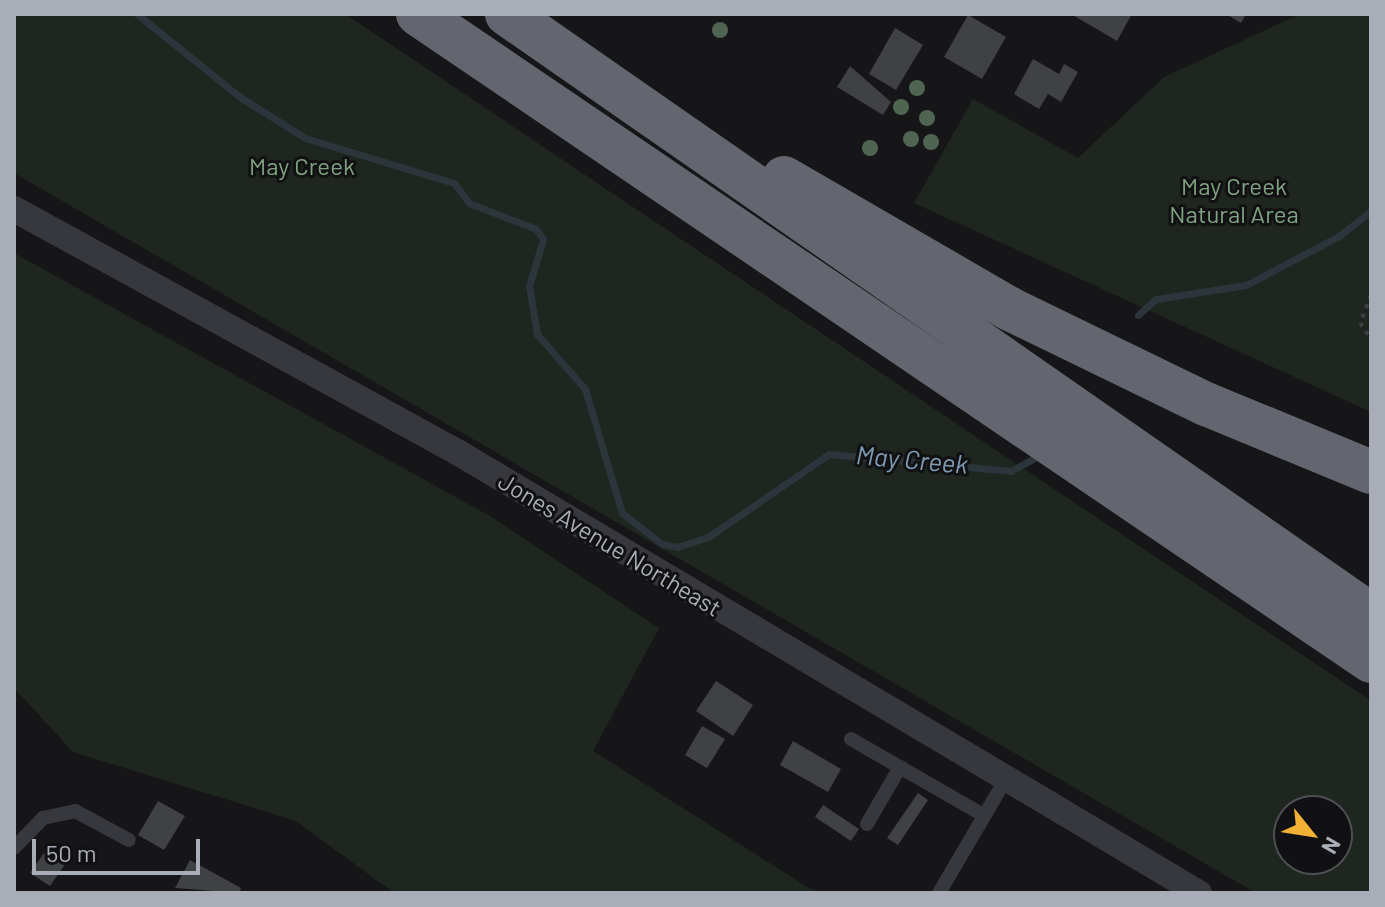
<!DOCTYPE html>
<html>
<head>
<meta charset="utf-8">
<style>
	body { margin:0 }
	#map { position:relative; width:1385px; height:907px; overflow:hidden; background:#161618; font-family:Barlow,sans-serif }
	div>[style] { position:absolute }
	.green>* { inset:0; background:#1e261f }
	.stream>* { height:7px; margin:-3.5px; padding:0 3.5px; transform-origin:3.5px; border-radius:3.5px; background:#2c353c }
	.building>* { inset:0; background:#404145 }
	.path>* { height:4px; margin-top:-2px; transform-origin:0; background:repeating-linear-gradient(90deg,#3d3f44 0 4px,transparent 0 10px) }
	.service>* { height:14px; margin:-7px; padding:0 7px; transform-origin:7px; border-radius:7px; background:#37383d }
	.minor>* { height:26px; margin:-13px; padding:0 13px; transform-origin:13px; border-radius:13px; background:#37383d }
	.motorway>* { height:44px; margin:-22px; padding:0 22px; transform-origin:22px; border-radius:22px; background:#63666e }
	.trees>* { width:16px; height:16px; margin:-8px; border-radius:50%; background:#506452 }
	span { translate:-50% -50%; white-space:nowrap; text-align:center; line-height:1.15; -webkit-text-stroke:6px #111113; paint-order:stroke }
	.park-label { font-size:24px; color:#7fa381 }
	.street-label { font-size:24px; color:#a8adb8 }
	.water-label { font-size:26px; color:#7f9bb3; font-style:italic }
	.frame { position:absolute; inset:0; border:16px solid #a8adb8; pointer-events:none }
	.north { position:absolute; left:1273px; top:795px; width:80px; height:80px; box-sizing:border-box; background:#111113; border:2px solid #4d4f55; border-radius:50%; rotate:120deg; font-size:22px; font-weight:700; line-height:32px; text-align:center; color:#a8adb8 }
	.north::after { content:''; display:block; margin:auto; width:28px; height:36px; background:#f2b134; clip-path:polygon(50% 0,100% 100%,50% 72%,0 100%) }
	.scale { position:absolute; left:32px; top:839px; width:168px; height:36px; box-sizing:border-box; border:4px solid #a8adb8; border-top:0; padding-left:10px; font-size:24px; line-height:28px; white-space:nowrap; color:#a8adb8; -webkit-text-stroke:6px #111113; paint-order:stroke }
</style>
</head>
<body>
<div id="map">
	<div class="green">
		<div style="clip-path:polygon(evenodd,14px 14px,345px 14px,1371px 701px,1371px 893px,1256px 893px,14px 173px,14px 14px,1289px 811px,1337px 811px,1337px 859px,1289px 859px,1289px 811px)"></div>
		<div style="clip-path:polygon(1300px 14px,1371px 14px,1371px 412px,914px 203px,973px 99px,1078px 158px,1164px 77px)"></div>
		<div style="clip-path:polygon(14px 253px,490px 516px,659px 628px,593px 751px,817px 893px,394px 893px,296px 821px,73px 752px,14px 688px)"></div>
	</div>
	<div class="stream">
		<div style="left:137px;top:14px;width:132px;rotate:38.9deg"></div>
		<div style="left:240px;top:97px;width:77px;rotate:32.2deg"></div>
		<div style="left:305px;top:138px;width:156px;rotate:16.8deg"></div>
		<div style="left:454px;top:183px;width:25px;rotate:53deg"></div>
		<div style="left:469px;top:203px;width:72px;rotate:21.2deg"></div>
		<div style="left:536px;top:229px;width:12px;rotate:55deg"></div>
		<div style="left:543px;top:239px;width:49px;rotate:106.6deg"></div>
		<div style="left:529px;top:286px;width:49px;rotate:80.5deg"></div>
		<div style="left:537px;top:334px;width:73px;rotate:48.9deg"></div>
		<div style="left:585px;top:389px;width:129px;rotate:73.4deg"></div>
		<div style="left:622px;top:513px;width:51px;rotate:37.8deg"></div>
		<div style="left:662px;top:544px;width:15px;rotate:11deg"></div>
		<div style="left:677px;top:547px;width:33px;rotate:-18deg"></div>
		<div style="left:708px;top:537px;width:147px;rotate:-34.4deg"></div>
		<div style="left:829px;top:454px;width:183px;rotate:5.3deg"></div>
		<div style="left:1011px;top:471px;width:33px;rotate:-29deg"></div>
		<div style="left:1138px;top:315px;width:24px;rotate:-42deg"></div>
		<div style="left:1156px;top:299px;width:91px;rotate:-8.8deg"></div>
		<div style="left:1246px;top:285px;width:105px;rotate:-27.8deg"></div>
		<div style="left:1339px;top:236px;width:41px;rotate:-38deg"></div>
	</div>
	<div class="building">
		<div style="clip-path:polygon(1071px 14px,1132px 14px,1117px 41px)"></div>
		<div style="clip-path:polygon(1226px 14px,1246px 14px,1241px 23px)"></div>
		<div style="clip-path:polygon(968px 15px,1006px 37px,982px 79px,944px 57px)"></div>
		<div style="clip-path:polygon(895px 28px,923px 45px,896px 90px,869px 74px)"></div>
		<div style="clip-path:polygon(1033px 59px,1059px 74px,1064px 64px,1078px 72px,1061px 102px,1048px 94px,1039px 109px,1014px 94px)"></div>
		<div style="clip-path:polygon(850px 66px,891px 102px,883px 115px,837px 87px)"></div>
		<div style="clip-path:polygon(716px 681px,753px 705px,733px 736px,696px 711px)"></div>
		<div style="clip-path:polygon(702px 726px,725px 739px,707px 768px,685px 755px)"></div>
		<div style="clip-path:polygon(793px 741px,841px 769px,828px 792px,780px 765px)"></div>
		<div style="clip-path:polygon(918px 793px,928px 800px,898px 845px,887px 838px)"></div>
		<div style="clip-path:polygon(158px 801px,185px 816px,164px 850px,138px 835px)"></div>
		<div style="clip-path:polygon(823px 805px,859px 829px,851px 841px,815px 817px)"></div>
		<div style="clip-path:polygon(46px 850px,66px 863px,50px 886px,30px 873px)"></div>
		<div style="clip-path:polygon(190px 860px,241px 888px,239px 893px,175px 888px)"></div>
	</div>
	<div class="path">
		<div style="left:1371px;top:295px;width:30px;rotate:111deg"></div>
		<div style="left:1360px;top:323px;width:19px;rotate:55deg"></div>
	</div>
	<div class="service">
		<div style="left:851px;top:739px;width:152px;rotate:29.9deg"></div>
		<div style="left:867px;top:824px;width:66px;rotate:-59.9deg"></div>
		<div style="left:14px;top:848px;width:42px;rotate:-46deg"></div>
		<div style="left:43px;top:818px;width:33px;rotate:-12deg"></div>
		<div style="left:75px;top:811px;width:61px;rotate:28.2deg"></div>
		<div style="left:939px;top:893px;width:132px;rotate:-59.6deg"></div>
	</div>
	<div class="minor">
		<div style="left:14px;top:209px;width:508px;rotate:28.74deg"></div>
		<div style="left:459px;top:453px;width:861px;rotate:30.74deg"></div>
	</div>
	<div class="motorway">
		<div style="left:418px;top:14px;width:1152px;rotate:34.17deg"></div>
		<div style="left:507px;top:14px;width:1052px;rotate:34.82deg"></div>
		<div style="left:784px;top:178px;width:261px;rotate:30.1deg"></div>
		<div style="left:1010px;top:309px;width:218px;rotate:25.9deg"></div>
		<div style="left:1206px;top:404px;width:178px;rotate:22.4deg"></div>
	</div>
	<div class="trees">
		<div style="left:720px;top:30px"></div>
		<div style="left:917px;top:88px"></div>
		<div style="left:901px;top:107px"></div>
		<div style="left:927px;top:118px"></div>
		<div style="left:911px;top:139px"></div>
		<div style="left:931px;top:142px"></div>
		<div style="left:870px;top:148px"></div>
	</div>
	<div class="park-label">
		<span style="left:302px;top:166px">May Creek</span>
		<span style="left:1234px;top:200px">May Creek<br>Natural Area</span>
	</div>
	<div class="street-label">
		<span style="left:610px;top:544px;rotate:31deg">Jones Avenue Northeast</span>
	</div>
	<div class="water-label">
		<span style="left:912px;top:459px;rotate:5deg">May Creek</span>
	</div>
	<div class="frame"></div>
	<div class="north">N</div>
	<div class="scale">50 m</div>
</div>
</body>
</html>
